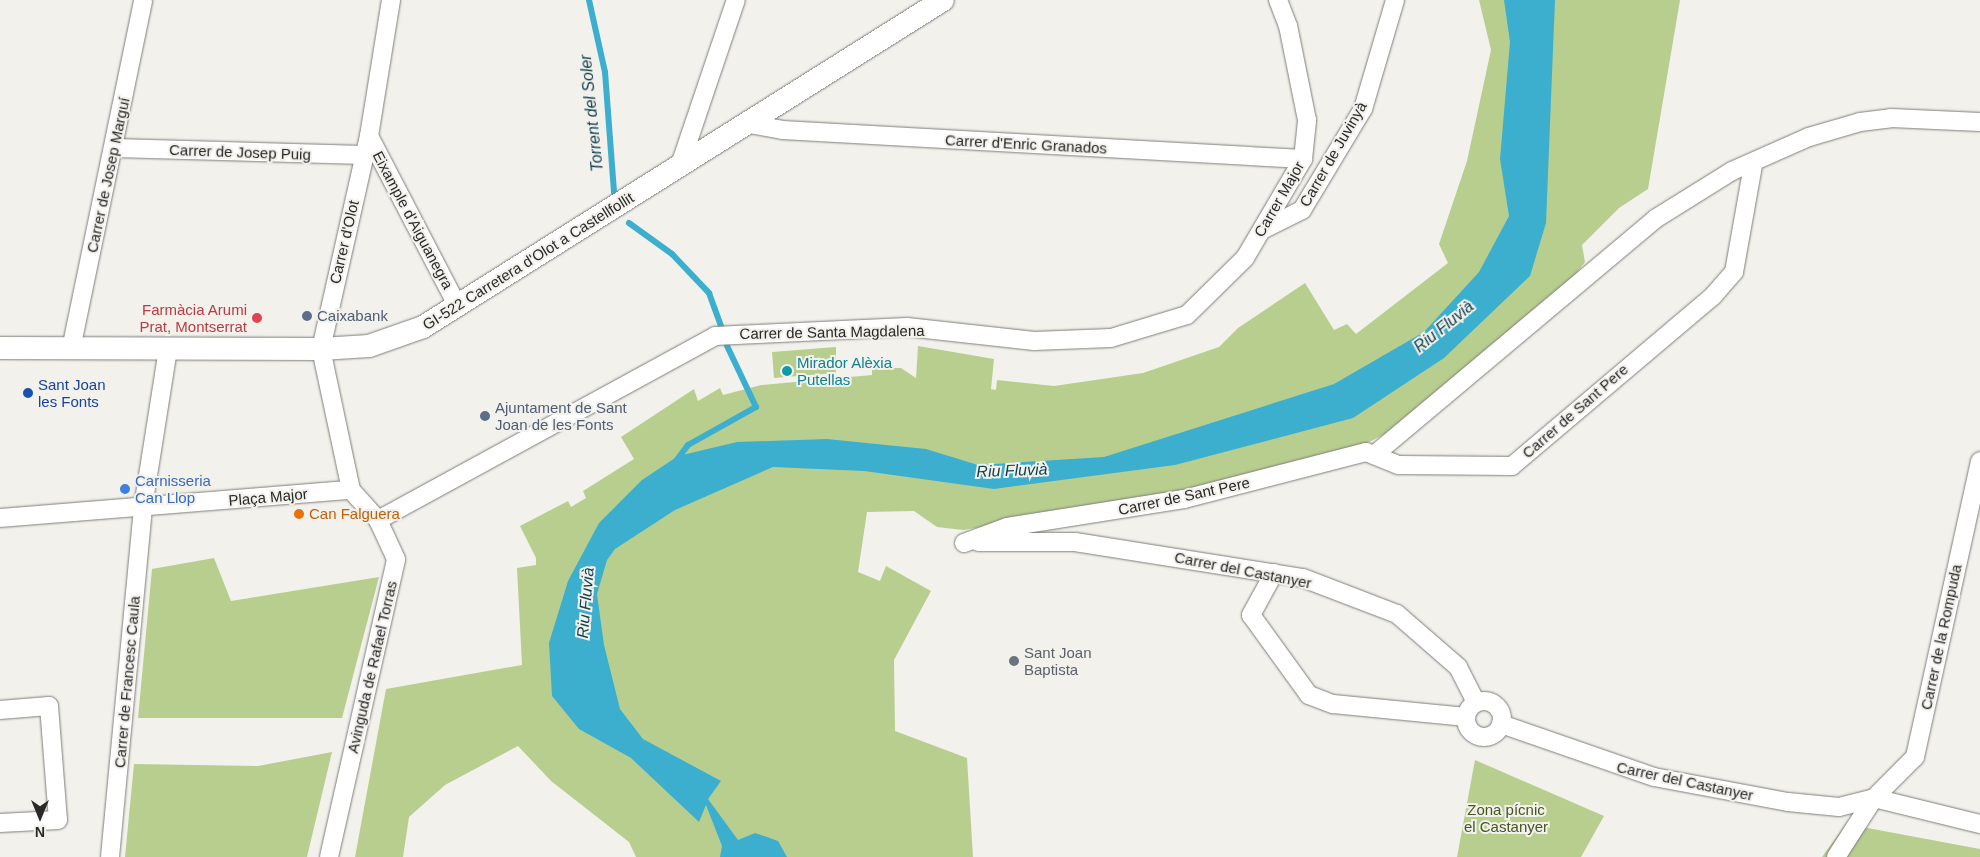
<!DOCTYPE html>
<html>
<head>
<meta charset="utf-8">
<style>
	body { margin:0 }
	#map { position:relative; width:1980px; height:857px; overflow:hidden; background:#f2f1ec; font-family:Arial,sans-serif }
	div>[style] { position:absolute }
	.green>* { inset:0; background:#b8ce8f }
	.water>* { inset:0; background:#3cafcf }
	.stream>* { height:6px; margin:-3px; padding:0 3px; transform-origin:3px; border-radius:3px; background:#3cafcf }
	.roads { filter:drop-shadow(0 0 1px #7e7d79) drop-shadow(0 0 1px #7e7d79) }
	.minor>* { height:18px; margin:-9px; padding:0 9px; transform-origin:9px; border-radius:9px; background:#fff }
	.minor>.ring { margin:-9px; padding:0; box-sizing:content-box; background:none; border:18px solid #fff; border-radius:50% }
	.tertiary>* { height:22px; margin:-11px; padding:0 11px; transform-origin:11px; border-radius:11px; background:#fff }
	.dots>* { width:14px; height:14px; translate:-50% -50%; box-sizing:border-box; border:2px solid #f2f1ec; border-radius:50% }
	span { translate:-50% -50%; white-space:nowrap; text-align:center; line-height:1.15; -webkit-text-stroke:4px #f2f1ec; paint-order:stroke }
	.street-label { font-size:15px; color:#2a2928 }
	.health-label { font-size:15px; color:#be3a42 }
	.right { translate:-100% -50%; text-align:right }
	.service-label { font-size:15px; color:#4e5e75 }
	.left { translate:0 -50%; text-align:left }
	.culture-label { font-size:15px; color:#0d838f }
	.transit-label { font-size:15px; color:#164399 }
	.shop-label { font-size:15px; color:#366cbe }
	.food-label { font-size:15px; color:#c56008 }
	.worship-label { font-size:15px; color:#5b616d }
	.park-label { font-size:15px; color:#45561d }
	.water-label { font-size:16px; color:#0f414f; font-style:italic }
	.north { position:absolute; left:15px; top:792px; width:50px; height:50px; -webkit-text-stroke:4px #f2f1ec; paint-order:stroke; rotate:180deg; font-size:14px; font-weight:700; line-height:20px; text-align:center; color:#2a2928 }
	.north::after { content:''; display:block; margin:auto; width:18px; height:22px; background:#2a2928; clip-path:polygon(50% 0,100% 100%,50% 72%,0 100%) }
</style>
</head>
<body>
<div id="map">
	<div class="green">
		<div style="clip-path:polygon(1479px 0,1680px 0,1648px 189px,1619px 208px,1582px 245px,1585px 262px,1575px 275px,1395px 429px,1357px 448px,1188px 494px,963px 530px,937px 527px,914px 511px,867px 512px,858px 572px,880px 581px,886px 566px,931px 591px,894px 660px,895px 731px,967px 758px,973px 857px,636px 857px,629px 842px,551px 781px,518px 746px,445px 785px,409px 817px,403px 857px,355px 857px,386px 689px,522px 665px,517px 568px,536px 565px,536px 558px,520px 526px,568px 501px,571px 507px,586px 498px,583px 491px,634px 459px,621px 437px,694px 389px,698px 401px,720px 388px,723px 395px,761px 385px,872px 375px,872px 368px,901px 368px,916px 378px,918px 346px,994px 359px,991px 389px,996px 390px,997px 380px,1054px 386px,1143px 373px,1219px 347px,1238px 328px,1305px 283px,1334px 330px,1347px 324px,1356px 334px,1448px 263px,1439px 244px,1467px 161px,1491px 50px)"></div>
		<div style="clip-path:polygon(836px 347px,836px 373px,774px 378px,772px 352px)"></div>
		<div style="clip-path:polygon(214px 558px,231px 601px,379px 577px,342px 718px,138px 718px,152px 569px)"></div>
		<div style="clip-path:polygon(332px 752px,307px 857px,125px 857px,134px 764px,258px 766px)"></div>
		<div style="clip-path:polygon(1475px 760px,1604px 816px,1581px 857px,1457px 857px)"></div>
		<div style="clip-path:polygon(1846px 824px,1980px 849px,1980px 857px,1822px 857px)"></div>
	</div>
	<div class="water">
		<div style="clip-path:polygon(1504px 0,1555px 0,1546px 223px,1530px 276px,1444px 358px,1353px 418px,1175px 465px,994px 489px,864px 471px,773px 467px,675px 510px,615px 549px,607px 560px,597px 594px,604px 645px,620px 709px,643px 739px,721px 781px,708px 799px,738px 840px,755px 833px,767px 837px,778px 841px,787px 857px,720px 857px,722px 846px,706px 805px,699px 822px,631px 758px,579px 729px,552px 696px,549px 643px,568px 581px,599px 523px,642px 480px,678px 456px,737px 442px,827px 439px,926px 449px,978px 465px,1104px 457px,1334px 384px,1424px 332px,1479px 272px,1509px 216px,1500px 159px,1510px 42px)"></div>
	</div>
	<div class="stream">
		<div style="left:589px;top:0;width:74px;rotate:77.5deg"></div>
		<div style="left:605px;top:72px;width:121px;rotate:85.7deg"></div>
		<div style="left:629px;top:223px;width:53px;rotate:35.8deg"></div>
		<div style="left:672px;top:254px;width:54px;rotate:46.5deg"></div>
		<div style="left:709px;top:293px;width:35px;rotate:70deg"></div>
		<div style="left:676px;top:461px;width:20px;rotate:-53deg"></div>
		<div style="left:688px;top:445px;width:78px;rotate:-29.2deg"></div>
		<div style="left:756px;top:407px;width:68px;rotate:-115.4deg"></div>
	</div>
	<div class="roads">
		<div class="minor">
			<div style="left:749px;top:124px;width:34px;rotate:10deg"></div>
			<div style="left:782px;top:130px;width:522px;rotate:3.19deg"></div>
			<div style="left:369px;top:136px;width:191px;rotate:62.5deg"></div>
			<div style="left:115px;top:148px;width:249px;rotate:1.6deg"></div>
			<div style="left:680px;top:165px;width:174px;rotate:-71.3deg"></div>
			<div style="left:1262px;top:230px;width:45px;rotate:-26.6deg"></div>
			<div style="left:1302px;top:210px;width:118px;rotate:-58.9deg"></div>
			<div style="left:1363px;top:109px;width:114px;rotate:-73.6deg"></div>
			<div style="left:71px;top:349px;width:356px;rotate:-78.3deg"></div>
			<div style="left:1374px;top:455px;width:367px;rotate:-40deg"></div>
			<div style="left:1655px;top:219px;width:91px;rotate:-31.9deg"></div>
			<div style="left:1732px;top:171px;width:84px;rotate:-23.8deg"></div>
			<div style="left:1809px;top:137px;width:53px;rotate:-16.4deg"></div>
			<div style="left:1860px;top:122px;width:31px;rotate:-7deg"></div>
			<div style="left:1891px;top:118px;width:89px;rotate:2.6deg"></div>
			<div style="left:0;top:518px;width:352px;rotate:-4.6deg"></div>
			<div style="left:378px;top:520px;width:384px;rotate:-28.6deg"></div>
			<div style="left:715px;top:336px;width:192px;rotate:-2.7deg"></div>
			<div style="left:907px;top:327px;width:128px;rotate:6.3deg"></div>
			<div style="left:1034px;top:341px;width:77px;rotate:-2.2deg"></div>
			<div style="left:1111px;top:338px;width:79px;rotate:-16.8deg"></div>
			<div style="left:1187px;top:315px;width:81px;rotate:-44.5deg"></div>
			<div style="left:1245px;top:258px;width:115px;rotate:-59.6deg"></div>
			<div style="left:1303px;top:159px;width:39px;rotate:-84deg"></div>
			<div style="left:1307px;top:120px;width:96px;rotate:-101.4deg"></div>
			<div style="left:1288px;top:26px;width:28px;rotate:-111deg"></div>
			<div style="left:978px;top:542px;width:97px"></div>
			<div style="left:1075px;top:542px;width:231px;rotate:9deg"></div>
			<div style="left:1303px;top:578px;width:101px;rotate:21deg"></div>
			<div style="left:1397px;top:614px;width:81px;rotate:41deg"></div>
			<div style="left:1458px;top:667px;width:39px;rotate:63deg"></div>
			<div style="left:964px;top:543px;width:46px;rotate:-20.4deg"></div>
			<div style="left:1007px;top:527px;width:179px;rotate:-9deg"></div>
			<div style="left:1184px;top:499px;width:188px;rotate:-14.5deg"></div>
			<div style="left:1366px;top:452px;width:35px;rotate:22deg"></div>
			<div style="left:1399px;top:465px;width:113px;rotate:0.5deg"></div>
			<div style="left:1512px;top:466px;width:263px;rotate:-40.2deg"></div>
			<div style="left:1713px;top:296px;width:32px;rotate:-49deg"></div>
			<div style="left:1734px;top:272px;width:109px;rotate:-79.9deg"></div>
			<div style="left:1274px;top:573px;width:48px;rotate:118.7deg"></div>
			<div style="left:1251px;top:615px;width:99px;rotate:54.1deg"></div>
			<div style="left:1309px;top:695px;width:26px;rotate:21deg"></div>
			<div style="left:1333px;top:704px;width:134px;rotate:5.6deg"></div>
			<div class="ring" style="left:1466px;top:701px;width:18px;height:18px"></div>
			<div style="left:0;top:710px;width:49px;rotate:-4.7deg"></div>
			<div style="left:49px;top:706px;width:114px;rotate:85.5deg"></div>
			<div style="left:58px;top:820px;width:58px;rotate:177deg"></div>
			<div style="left:1501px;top:724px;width:162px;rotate:19.1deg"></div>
			<div style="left:1654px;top:777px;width:136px;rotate:10.6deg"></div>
			<div style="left:1788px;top:802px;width:51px;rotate:5.6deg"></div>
			<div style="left:1839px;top:807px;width:36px;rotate:-14deg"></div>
			<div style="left:1874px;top:798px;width:109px;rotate:13.8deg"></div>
			<div style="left:110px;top:857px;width:352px;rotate:-84.6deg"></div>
			<div style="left:143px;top:507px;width:160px;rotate:-81deg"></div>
			<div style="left:329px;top:857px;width:305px;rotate:-77.3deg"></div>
			<div style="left:396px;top:559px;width:43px;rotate:-114.8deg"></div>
			<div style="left:378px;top:520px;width:40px;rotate:-132deg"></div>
			<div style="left:351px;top:490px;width:144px;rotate:-102deg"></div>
			<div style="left:321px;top:349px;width:218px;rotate:-77.3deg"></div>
			<div style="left:369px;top:136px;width:138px;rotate:-80.8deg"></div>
			<div style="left:1836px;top:857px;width:70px;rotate:-57.2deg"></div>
			<div style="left:1874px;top:798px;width:58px;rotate:-45deg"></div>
			<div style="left:1915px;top:757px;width:303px;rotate:-77.6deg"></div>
		</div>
		<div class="tertiary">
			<div style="left:0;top:348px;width:321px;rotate:0.2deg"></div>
			<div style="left:321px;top:349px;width:48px;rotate:-3.6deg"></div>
			<div style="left:369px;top:346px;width:57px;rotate:-19.4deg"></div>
			<div style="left:423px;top:327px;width:614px;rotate:-32.16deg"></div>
		</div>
	</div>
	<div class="dots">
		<div style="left:307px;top:316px;background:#5c6f8a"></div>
		<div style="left:257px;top:318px;background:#e0444e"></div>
		<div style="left:787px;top:371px;background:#0f9aa8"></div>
		<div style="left:28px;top:393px;background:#1a4fb4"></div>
		<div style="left:485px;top:416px;background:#5c6f8a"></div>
		<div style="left:125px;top:489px;background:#3f7fe0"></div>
		<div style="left:299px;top:514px;background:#e8710a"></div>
		<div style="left:1014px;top:661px;background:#6b7280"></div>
	</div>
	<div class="street-label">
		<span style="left:1026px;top:144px;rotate:3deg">Carrer d'Enric Granados</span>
		<span style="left:240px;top:152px;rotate:2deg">Carrer de Josep Puig</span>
		<span style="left:1333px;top:154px;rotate:-60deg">Carrer de Juvinyà</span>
		<span style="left:108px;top:175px;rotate:-78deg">Carrer de Josep Marguí</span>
		<span style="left:1279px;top:199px;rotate:-60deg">Carrer Major</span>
		<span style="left:413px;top:220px;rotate:62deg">Eixample d'Aiguanegra</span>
		<span style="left:344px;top:242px;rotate:-77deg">Carrer d'Olot</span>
		<span style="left:528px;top:261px;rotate:-32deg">GI-522 Carretera d'Olot a Castellfollit</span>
		<span style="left:832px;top:332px;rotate:-1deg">Carrer de Santa Magdalena</span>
		<span style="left:1575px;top:411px;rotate:-41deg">Carrer de Sant Pere</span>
		<span style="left:1184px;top:496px;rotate:-12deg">Carrer de Sant Pere</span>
		<span style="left:268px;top:497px;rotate:-5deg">Plaça Major</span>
		<span style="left:1243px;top:570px;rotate:11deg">Carrer del Castanyer</span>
		<span style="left:1941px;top:637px;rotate:-78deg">Carrer de la Rompuda</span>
		<span style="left:372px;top:667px;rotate:-77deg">Avinguda de Rafael Torras</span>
		<span style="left:127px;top:682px;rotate:-85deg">Carrer de Francesc Caula</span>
		<span style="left:1685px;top:781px;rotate:12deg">Carrer del Castanyer</span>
	</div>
	<div class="health-label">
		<span class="right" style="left:247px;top:318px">Farmàcia Arumi<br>Prat, Montserrat</span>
	</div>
	<div class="service-label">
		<span class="left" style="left:317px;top:316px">Caixabank</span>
		<span class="left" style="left:495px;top:416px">Ajuntament de Sant<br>Joan de les Fonts</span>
	</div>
	<div class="culture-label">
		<span class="left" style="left:797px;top:371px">Mirador Alèxia<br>Putellas</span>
	</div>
	<div class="transit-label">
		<span class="left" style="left:38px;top:393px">Sant Joan<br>les Fonts</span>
	</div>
	<div class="shop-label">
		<span class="left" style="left:135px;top:489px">Carnisseria<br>Can Llop</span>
	</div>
	<div class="food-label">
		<span class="left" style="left:309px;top:514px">Can Falguera</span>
	</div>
	<div class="worship-label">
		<span class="left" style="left:1024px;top:661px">Sant Joan<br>Baptista</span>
	</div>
	<div class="park-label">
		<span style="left:1506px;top:818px">Zona pícnic<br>el Castanyer</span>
	</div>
	<div class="water-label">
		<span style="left:592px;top:113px;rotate:-96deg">Torrent del Soler</span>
		<span style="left:1444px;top:327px;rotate:-39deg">Riu Fluvià</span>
		<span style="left:1012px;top:471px;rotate:-2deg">Riu Fluvià</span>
		<span style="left:586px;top:603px;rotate:-85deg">Riu Fluvià</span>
	</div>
	<div class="north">N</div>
</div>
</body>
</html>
